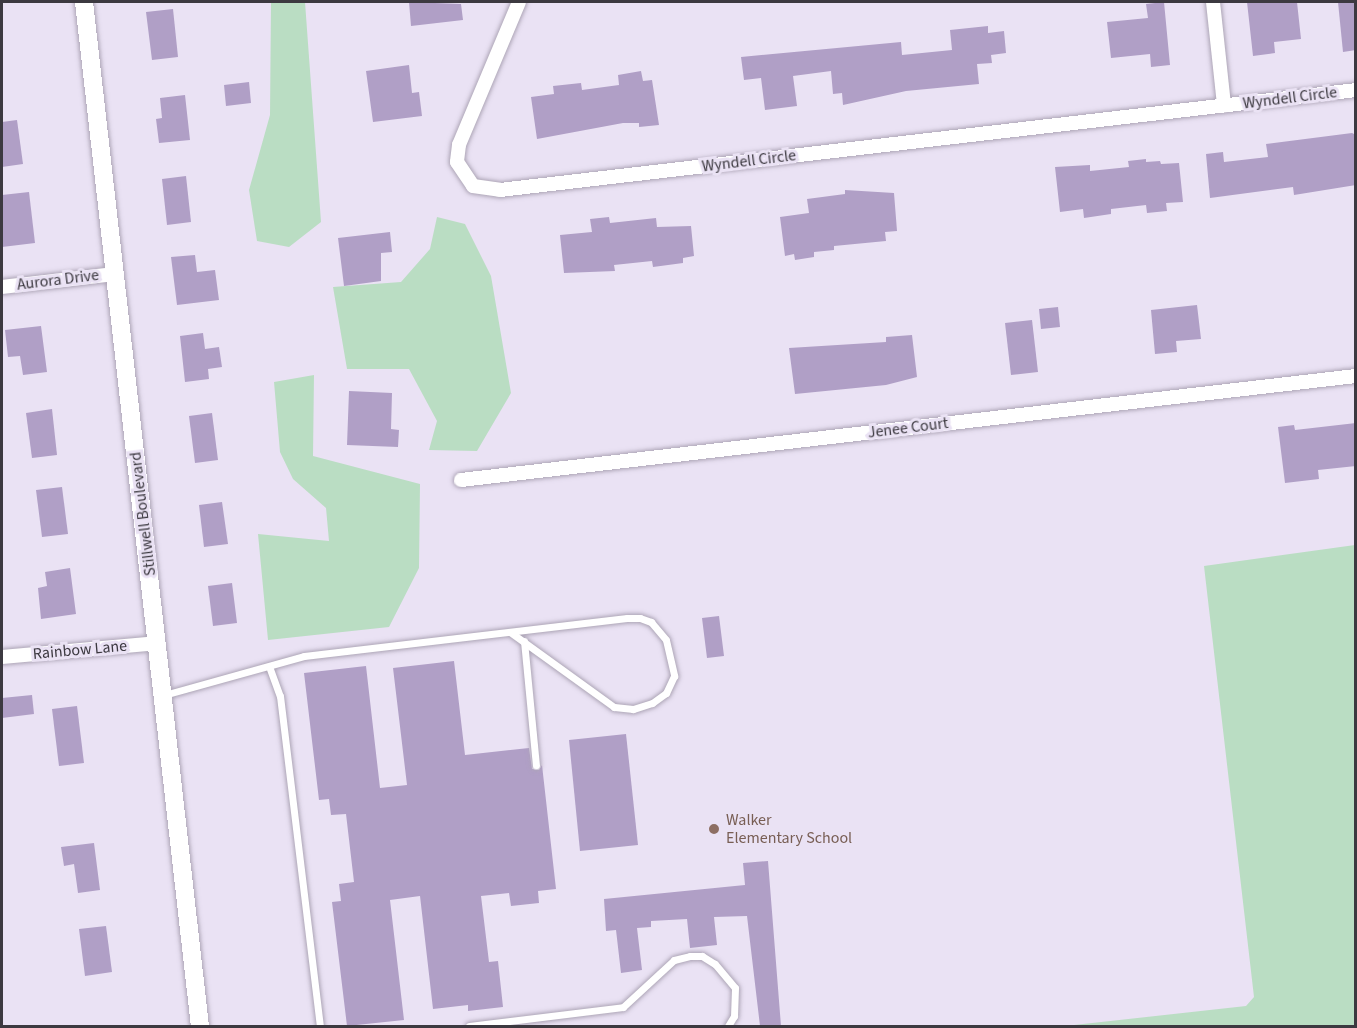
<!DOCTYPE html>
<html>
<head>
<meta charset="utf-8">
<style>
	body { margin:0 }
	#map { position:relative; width:1357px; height:1028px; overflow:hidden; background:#eae2f4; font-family:"Source Sans 3",sans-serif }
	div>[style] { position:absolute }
	.green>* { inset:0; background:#baddc3 }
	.building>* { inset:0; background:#b09fc6 }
	.roads { filter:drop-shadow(0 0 2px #ada5b6) drop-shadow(0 0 2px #ada5b6) }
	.service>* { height:7px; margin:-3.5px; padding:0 3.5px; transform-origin:3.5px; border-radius:3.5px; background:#fff }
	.minor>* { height:14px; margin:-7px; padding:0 7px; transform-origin:7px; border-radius:7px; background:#fff }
	.tertiary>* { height:18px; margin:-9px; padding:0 9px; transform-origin:9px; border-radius:9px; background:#fff }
	.dots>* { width:16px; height:16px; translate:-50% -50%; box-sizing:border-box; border:3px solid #eae2f4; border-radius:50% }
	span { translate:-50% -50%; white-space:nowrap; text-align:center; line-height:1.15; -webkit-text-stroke:6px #eae2f4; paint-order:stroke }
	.street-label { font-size:16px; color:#3c3940 }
	.education-label { font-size:16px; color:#785e54 }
	.left { translate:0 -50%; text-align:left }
	.frame { position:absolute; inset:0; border:3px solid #3c3940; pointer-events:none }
</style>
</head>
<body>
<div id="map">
	<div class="green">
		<div style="clip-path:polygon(271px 2px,305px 2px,321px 222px,289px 247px,257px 241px,249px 190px,270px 115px)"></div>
		<div style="clip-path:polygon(437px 217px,465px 224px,491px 276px,511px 393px,477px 451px,429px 450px,437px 421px,409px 369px,347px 369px,333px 287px,401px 282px,430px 249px)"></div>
		<div style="clip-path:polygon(314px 375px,313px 456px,420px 484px,419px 568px,389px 627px,268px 640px,258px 534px,329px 541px,326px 508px,293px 479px,280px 452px,274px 382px)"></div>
		<div style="clip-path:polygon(1355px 545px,1355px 1026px,1065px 1026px,1246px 1006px,1254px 997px,1204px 566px)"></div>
	</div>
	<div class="building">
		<div style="clip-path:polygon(409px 2px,461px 4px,463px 20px,411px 26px)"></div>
		<div style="clip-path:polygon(1164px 2px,1170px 65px,1151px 67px,1150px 54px,1111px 58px,1107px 22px,1148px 18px,1146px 4px)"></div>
		<div style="clip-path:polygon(1247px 2px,1297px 2px,1301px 39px,1274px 42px,1275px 53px,1253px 56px)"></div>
		<div style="clip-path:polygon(1338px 2px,1356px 2px,1356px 50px,1343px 52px)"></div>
		<div style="clip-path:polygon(173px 9px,178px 57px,152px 60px,146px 12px)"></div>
		<div style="clip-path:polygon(988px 26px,988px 33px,1004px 31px,1006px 53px,991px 55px,992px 63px,977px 64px,979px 84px,906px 91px,843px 105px,842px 93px,833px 94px,831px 71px,793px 76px,797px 106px,765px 110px,761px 78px,744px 80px,741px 57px,901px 42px,902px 55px,952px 50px,950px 30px)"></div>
		<div style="clip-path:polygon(409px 65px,412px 93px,419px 92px,422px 116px,373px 122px,366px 71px)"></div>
		<div style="clip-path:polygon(641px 71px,643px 81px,652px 80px,659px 125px,639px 127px,639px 123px,623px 123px,537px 139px,531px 97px,554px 94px,553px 86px,581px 83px,582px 90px,619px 85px,618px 75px)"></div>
		<div style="clip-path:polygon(249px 82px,251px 103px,226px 106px,224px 85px)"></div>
		<div style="clip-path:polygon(185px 95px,190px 140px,159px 143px,156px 119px,162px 118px,160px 98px)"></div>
		<div style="clip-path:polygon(17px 120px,23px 164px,2px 167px,2px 122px)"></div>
		<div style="clip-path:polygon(1352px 133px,1356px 135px,1356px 185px,1294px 195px,1293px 187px,1210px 198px,1206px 154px,1223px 152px,1224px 162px,1268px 157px,1266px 144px)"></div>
		<div style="clip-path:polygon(1146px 159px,1146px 162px,1160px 161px,1161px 164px,1179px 163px,1183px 202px,1166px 203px,1167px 211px,1147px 213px,1146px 205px,1111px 209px,1111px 214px,1084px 218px,1083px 209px,1060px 212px,1055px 167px,1090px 165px,1090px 171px,1129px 167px,1128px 161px)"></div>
		<div style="clip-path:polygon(186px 176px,191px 222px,167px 225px,162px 179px)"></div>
		<div style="clip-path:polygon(845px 190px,894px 193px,897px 231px,885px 232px,886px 241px,834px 246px,834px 250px,814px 252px,814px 257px,795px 260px,794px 254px,785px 256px,780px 217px,809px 213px,807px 199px,845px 194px)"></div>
		<div style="clip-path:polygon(29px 192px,35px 243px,2px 247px,2px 195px)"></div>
		<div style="clip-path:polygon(609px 217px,610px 223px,656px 218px,657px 227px,691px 226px,694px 256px,683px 258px,683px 263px,653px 267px,652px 261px,614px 265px,615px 271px,564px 273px,560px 235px,592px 232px,590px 219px)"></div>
		<div style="clip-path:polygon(390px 232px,392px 252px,381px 253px,381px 281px,344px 286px,338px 238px)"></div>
		<div style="clip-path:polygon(195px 255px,197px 272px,215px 270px,219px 300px,177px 305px,171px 257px)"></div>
		<div style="clip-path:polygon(1197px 305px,1201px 339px,1176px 341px,1177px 352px,1155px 354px,1151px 310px)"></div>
		<div style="clip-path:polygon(1058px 307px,1060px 327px,1041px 329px,1039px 309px)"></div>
		<div style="clip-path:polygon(1032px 320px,1038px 372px,1011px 375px,1005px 323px)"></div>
		<div style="clip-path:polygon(41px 326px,47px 372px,23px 375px,20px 356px,8px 357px,5px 330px)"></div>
		<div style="clip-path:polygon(203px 333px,205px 349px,219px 347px,222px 367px,208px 369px,209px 379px,185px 382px,180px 336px)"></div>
		<div style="clip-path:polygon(912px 335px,917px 377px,886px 385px,795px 394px,789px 348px,886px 342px,886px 337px)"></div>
		<div style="clip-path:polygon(349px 391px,392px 393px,391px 429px,399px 430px,398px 447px,347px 445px)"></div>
		<div style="clip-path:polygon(52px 409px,57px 455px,32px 458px,26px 413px)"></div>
		<div style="clip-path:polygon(212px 413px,218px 460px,195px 463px,189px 416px)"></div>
		<div style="clip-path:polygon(1356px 423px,1356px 466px,1318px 470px,1319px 479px,1285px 483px,1278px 427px,1294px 425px,1295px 430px)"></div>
		<div style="clip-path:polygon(62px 487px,68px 534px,42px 537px,36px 490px)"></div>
		<div style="clip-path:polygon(222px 502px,228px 544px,204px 547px,199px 505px)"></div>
		<div style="clip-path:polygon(70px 568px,76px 614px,41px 619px,38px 588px,47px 586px,45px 572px)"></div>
		<div style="clip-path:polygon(232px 583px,237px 623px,213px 626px,208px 586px)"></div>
		<div style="clip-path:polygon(719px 616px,724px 656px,707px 658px,702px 618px)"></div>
		<div style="clip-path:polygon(454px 661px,465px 755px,529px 748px,532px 769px,539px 770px,542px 765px,556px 889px,538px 891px,539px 903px,511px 906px,509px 893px,481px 896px,489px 962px,498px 961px,503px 1007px,468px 1011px,468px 1005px,433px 1009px,420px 896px,390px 900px,404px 1020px,347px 1026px,332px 902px,341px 901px,339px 884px,354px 882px,346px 814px,331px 815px,329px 799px,319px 800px,304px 673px,366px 666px,380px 788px,407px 785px,393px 668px)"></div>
		<div style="clip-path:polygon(32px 695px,34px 714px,2px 718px,2px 698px)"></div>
		<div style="clip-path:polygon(77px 706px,84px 763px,59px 766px,52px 709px)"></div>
		<div style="clip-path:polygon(626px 734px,638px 845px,580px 851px,569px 740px)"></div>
		<div style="clip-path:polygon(94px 843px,100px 890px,78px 893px,74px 864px,64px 866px,61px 847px)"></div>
		<div style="clip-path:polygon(768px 861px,781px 1026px,760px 1026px,747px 916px,714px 917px,717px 945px,690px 948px,687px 919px,651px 921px,651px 927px,637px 928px,642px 970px,621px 973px,616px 930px,606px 931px,604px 899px,745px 885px,743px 863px)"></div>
		<div style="clip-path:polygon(106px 926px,112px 972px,85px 976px,79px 929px)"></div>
	</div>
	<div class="roads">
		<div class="service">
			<div style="left:524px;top:641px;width:125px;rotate:84.5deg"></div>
			<div style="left:270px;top:669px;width:29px;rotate:70deg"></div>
			<div style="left:280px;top:696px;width:332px;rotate:83.1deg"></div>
			<div style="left:164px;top:695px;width:145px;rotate:-15.6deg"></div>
			<div style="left:304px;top:656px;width:325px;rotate:-6.7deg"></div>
			<div style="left:627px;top:618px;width:13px"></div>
			<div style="left:640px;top:618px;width:12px;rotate:20deg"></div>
			<div style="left:651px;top:622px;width:23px;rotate:50deg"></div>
			<div style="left:666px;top:640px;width:37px;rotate:77deg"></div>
			<div style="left:674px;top:676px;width:19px;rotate:115deg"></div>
			<div style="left:666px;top:693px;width:17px;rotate:144deg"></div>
			<div style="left:652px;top:703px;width:20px;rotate:162deg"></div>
			<div style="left:633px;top:709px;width:19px;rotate:-174deg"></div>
			<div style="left:614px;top:707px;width:128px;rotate:-144.2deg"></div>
			<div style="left:469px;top:1026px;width:155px;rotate:-7deg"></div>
			<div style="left:623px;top:1007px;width:69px;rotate:-42.7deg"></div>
			<div style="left:674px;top:960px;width:16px;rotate:-14deg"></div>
			<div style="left:690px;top:956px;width:12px"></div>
			<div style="left:702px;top:956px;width:15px;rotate:32deg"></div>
			<div style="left:715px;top:964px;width:31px;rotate:50deg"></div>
			<div style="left:735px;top:988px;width:28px;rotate:92deg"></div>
			<div style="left:734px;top:1016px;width:12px;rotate:121deg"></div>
		</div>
		<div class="minor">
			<div style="left:519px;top:2px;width:155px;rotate:112.8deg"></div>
			<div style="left:459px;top:145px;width:17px;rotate:97deg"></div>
			<div style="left:457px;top:162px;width:29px;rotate:56deg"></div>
			<div style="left:473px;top:186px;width:27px;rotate:8deg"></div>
			<div style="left:500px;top:190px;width:862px;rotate:-6.66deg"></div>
			<div style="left:1213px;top:2px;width:104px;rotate:83.9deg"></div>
			<div style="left:2px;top:287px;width:113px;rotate:-6.6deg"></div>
			<div style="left:461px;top:480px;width:901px;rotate:-6.63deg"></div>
			<div style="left:2px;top:657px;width:157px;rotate:-5.1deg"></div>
		</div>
		<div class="tertiary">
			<div style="left:84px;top:2px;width:1031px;rotate:83.54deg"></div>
		</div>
	</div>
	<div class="dots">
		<div style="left:714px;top:829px;background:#8d6e63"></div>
	</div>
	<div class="street-label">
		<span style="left:1290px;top:98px;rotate:-7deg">Wyndell Circle</span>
		<span style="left:749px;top:161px;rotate:-7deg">Wyndell Circle</span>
		<span style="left:58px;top:280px;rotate:-7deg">Aurora Drive</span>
		<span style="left:908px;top:428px;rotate:-7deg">Jenee Court</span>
		<span style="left:143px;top:514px;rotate:-97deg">Stillwell Boulevard</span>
		<span style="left:80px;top:650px;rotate:-5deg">Rainbow Lane</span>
	</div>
	<div class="education-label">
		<span class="left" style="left:726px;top:829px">Walker<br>Elementary School</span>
	</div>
	<div class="frame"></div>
</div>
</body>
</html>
